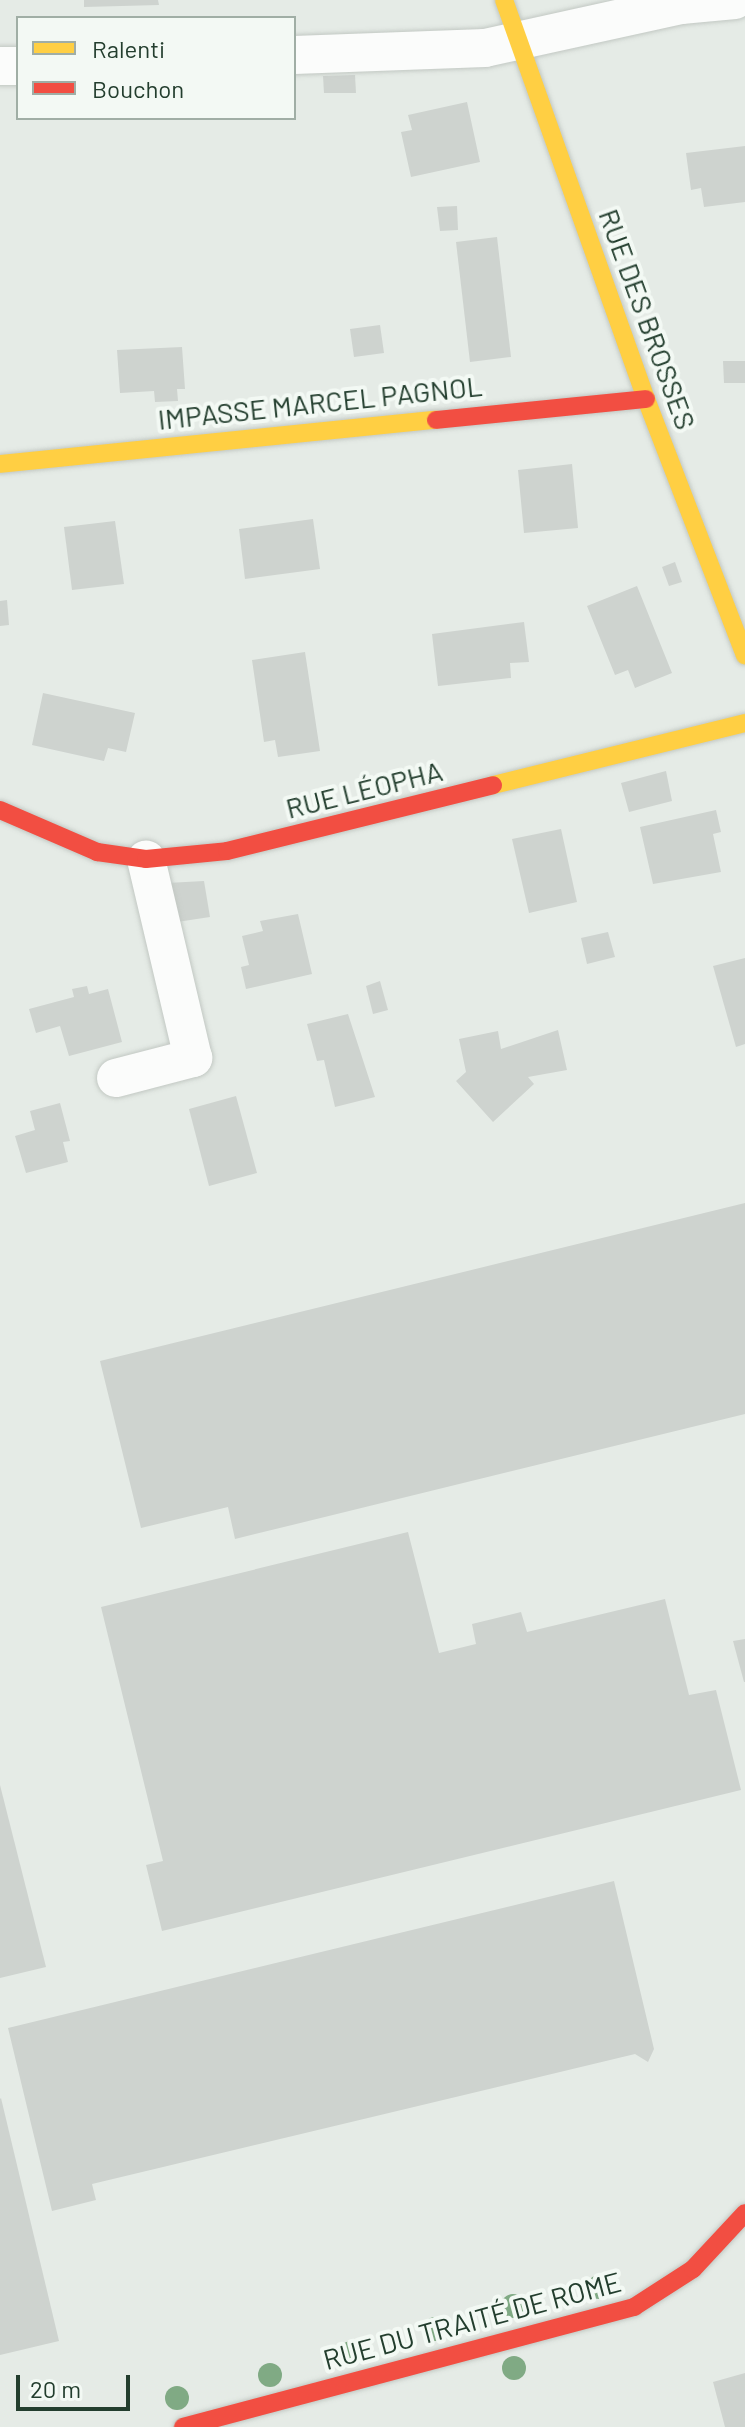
<!DOCTYPE html>
<html>
<head>
<meta charset="utf-8">
<style>
	body { margin:0 }
	#map { position:relative; width:745px; height:2427px; overflow:hidden; background:#e5ebe6; font-family:Barlow,sans-serif }
	div>[style] { position:absolute }
	.building>* { inset:0; background:#ced3cf }
	.roads { filter:drop-shadow(0 0 2px #c2c8c3) drop-shadow(0 0 2px #c2c8c3) }
	.street>* { height:38px; margin:-19px; padding:0 19px; transform-origin:19px; border-radius:19px; background:#fbfcfb }
	.slow>* { height:18px; margin:-9px; padding:0 9px; transform-origin:9px; border-radius:9px; background:#ffcf43 }
	.jam>* { height:18px; margin:-9px; padding:0 9px; transform-origin:9px; border-radius:9px; background:#f24e42 }
	.trees>* { width:24px; height:24px; margin:-12px; border-radius:50%; background:#80aa84 }
	span { translate:-50% -50%; white-space:nowrap; text-align:center; line-height:1.15; -webkit-text-stroke:8px #f3f9f4; paint-order:stroke }
	.street-label { font-size:28px; color:#233e2e }
	.legend { position:absolute; left:16px; top:16px; width:280px; height:104px; box-sizing:border-box; background:#f3f9f4; border:2px solid #a0aea5; margin:0; padding:10px 14px; list-style:none; font-size:24px; color:#233e2e }
	.legend li { display:flex; align-items:center; gap:16px; height:40px }
	.legend b { width:40px; border:2px solid #a0aea5 }
	.scale { position:absolute; left:16px; top:2375px; width:114px; height:36px; box-sizing:border-box; border:4px solid #233e2e; border-top:0; padding-left:10px; font-size:24px; line-height:28px; white-space:nowrap; color:#233e2e; -webkit-text-stroke:6px #f3f9f4; paint-order:stroke }
</style>
</head>
<body>
<div id="map">
	<div class="building">
		<div style="clip-path:polygon(84px 0,158px 0,159px 5px,84px 7px)"></div>
		<div style="clip-path:polygon(355px 75px,356px 93px,324px 93px,323px 76px)"></div>
		<div style="clip-path:polygon(467px 102px,480px 162px,411px 177px,401px 132px,412px 130px,408px 115px)"></div>
		<div style="clip-path:polygon(745px 146px,745px 202px,704px 207px,701px 188px,691px 190px,686px 153px)"></div>
		<div style="clip-path:polygon(457px 206px,458px 230px,440px 231px,437px 207px)"></div>
		<div style="clip-path:polygon(497px 237px,511px 357px,470px 362px,456px 242px)"></div>
		<div style="clip-path:polygon(380px 325px,384px 353px,354px 357px,350px 329px)"></div>
		<div style="clip-path:polygon(182px 347px,185px 389px,177px 389px,178px 401px,155px 402px,154px 391px,120px 393px,117px 350px)"></div>
		<div style="clip-path:polygon(723px 361px,745px 361px,745px 383px,724px 383px)"></div>
		<div style="clip-path:polygon(572px 464px,578px 528px,524px 533px,518px 470px)"></div>
		<div style="clip-path:polygon(313px 519px,320px 569px,245px 579px,239px 529px)"></div>
		<div style="clip-path:polygon(115px 521px,124px 584px,72px 590px,64px 527px)"></div>
		<div style="clip-path:polygon(675px 562px,682px 582px,669px 586px,662px 567px)"></div>
		<div style="clip-path:polygon(637px 586px,672px 673px,635px 688px,628px 670px,615px 675px,587px 606px)"></div>
		<div style="clip-path:polygon(7px 600px,9px 625px,0 626px,0 601px)"></div>
		<div style="clip-path:polygon(524px 622px,529px 662px,510px 663px,511px 678px,438px 686px,432px 634px)"></div>
		<div style="clip-path:polygon(305px 652px,320px 751px,278px 757px,275px 740px,264px 742px,252px 660px)"></div>
		<div style="clip-path:polygon(43px 693px,135px 713px,126px 752px,108px 748px,104px 761px,32px 745px)"></div>
		<div style="clip-path:polygon(666px 771px,672px 801px,629px 812px,621px 783px)"></div>
		<div style="clip-path:polygon(716px 810px,721px 832px,713px 834px,721px 872px,653px 884px,640px 827px)"></div>
		<div style="clip-path:polygon(561px 829px,577px 902px,529px 913px,512px 839px)"></div>
		<div style="clip-path:polygon(204px 881px,210px 917px,177px 922px,167px 883px)"></div>
		<div style="clip-path:polygon(298px 914px,312px 974px,246px 989px,241px 967px,249px 965px,242px 936px,263px 931px,260px 921px)"></div>
		<div style="clip-path:polygon(608px 932px,615px 957px,587px 964px,581px 938px)"></div>
		<div style="clip-path:polygon(745px 958px,745px 1044px,736px 1047px,713px 966px)"></div>
		<div style="clip-path:polygon(380px 981px,388px 1010px,373px 1014px,366px 986px)"></div>
		<div style="clip-path:polygon(87px 986px,89px 994px,108px 989px,122px 1042px,69px 1056px,60px 1026px,36px 1033px,29px 1009px,74px 997px,72px 989px)"></div>
		<div style="clip-path:polygon(348px 1014px,375px 1097px,335px 1107px,324px 1060px,317px 1061px,307px 1024px)"></div>
		<div style="clip-path:polygon(558px 1030px,567px 1070px,528px 1077px,534px 1084px,493px 1122px,456px 1081px,466px 1072px,459px 1039px,498px 1031px,501px 1049px)"></div>
		<div style="clip-path:polygon(236px 1096px,257px 1173px,209px 1186px,189px 1109px)"></div>
		<div style="clip-path:polygon(60px 1103px,70px 1141px,63px 1142px,68px 1162px,26px 1173px,15px 1136px,35px 1130px,30px 1111px)"></div>
		<div style="clip-path:polygon(745px 1203px,745px 1414px,235px 1539px,228px 1507px,141px 1528px,100px 1361px)"></div>
		<div style="clip-path:polygon(408px 1532px,439px 1653px,476px 1644px,472px 1624px,521px 1612px,527px 1632px,665px 1599px,689px 1695px,716px 1690px,741px 1790px,162px 1931px,146px 1865px,163px 1861px,101px 1607px)"></div>
		<div style="clip-path:polygon(745px 1639px,745px 1682px,744px 1682px,733px 1641px)"></div>
		<div style="clip-path:polygon(0 1785px,46px 1967px,0 1978px)"></div>
		<div style="clip-path:polygon(614px 1881px,654px 2049px,648px 2062px,635px 2054px,92px 2184px,96px 2200px,52px 2211px,8px 2028px)"></div>
		<div style="clip-path:polygon(1px 2098px,59px 2341px,0 2355px,0 2099px)"></div>
		<div style="clip-path:polygon(745px 2373px,745px 2427px,725px 2427px,713px 2382px)"></div>
	</div>
	<div class="roads">
		<div class="street">
			<div style="left:294px;top:55px;width:191px;rotate:-2.1deg"></div>
			<div style="left:485px;top:48px;width:201px;rotate:-12.4deg"></div>
			<div style="left:681px;top:5px;width:54px;rotate:-5.3deg"></div>
			<div style="left:0;top:66px;width:18px"></div>
			<div style="left:116px;top:1078px;width:80px;rotate:-14.6deg"></div>
			<div style="left:193px;top:1058px;width:204px;rotate:-103.3deg"></div>
		</div>
		<div class="slow">
			<div style="left:504px;top:0;width:424px;rotate:70.4deg"></div>
			<div style="left:646px;top:399px;width:275px;rotate:68.9deg"></div>
			<div style="left:0;top:464px;width:438px;rotate:-5.8deg"></div>
			<div style="left:493px;top:785px;width:260px;rotate:-13.8deg"></div>
		</div>
		<div class="jam">
			<div style="left:436px;top:420px;width:211px;rotate:-5.7deg"></div>
			<div style="left:0;top:810px;width:106px;rotate:23.4deg"></div>
			<div style="left:97px;top:852px;width:49px;rotate:8.1deg"></div>
			<div style="left:146px;top:859px;width:81px;rotate:-5.6deg"></div>
			<div style="left:227px;top:851px;width:274px;rotate:-13.9deg"></div>
			<div style="left:183px;top:2427px;width:467px;rotate:-14.9deg"></div>
			<div style="left:634px;top:2307px;width:70px;rotate:-32.8deg"></div>
			<div style="left:693px;top:2269px;width:76px;rotate:-47.1deg"></div>
		</div>
	</div>
	<div class="trees">
		<div style="left:599px;top:2287px"></div>
		<div style="left:513px;top:2306px"></div>
		<div style="left:435px;top:2329px"></div>
		<div style="left:351px;top:2353px"></div>
		<div style="left:514px;top:2368px"></div>
		<div style="left:270px;top:2375px"></div>
		<div style="left:177px;top:2398px"></div>
	</div>
	<div class="street-label">
		<span style="left:648px;top:319px;rotate:70deg">RUE DES BROSSES</span>
		<span style="left:320px;top:402px;rotate:-6deg">IMPASSE MARCEL PAGNOL</span>
		<span style="left:364px;top:789px;rotate:-14deg">RUE LÉOPHA</span>
		<span style="left:472px;top:2320px;rotate:-15deg">RUE DU TRAITÉ DE ROME</span>
	</div>
	<ul class="legend">
	<li><b style="height:10px;background:#ffcf43"></b>Ralenti</li>
	<li><b style="height:10px;background:#f24e42"></b>Bouchon</li>
	</ul>
	<div class="scale">20 m</div>
</div>
</body>
</html>
